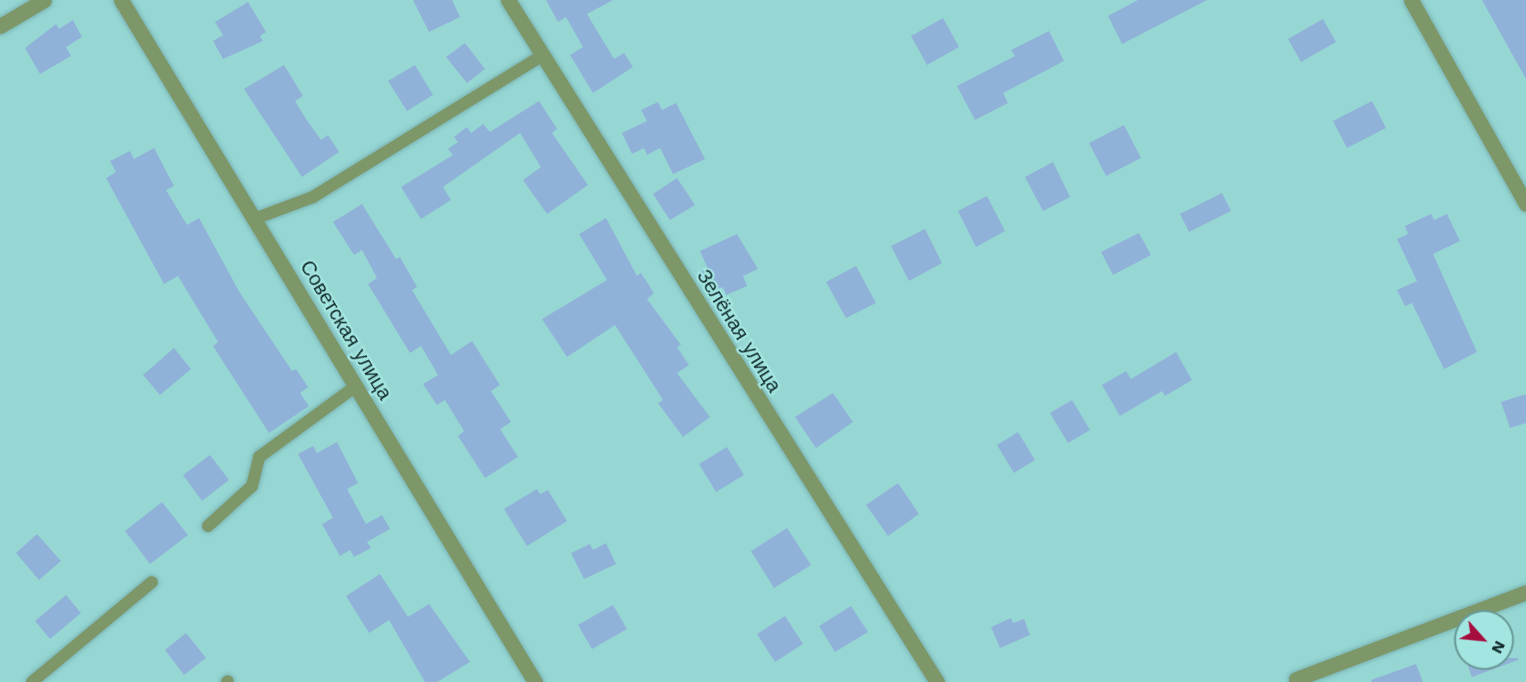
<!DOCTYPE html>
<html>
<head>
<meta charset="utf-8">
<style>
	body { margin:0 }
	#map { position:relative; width:1526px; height:682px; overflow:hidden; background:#96d7d4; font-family:"Work Sans",sans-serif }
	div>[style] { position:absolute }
	.building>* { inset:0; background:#90b2d8 }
	.roads { filter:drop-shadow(0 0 2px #7bb4b2) drop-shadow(0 0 2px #7bb4b2) }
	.service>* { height:12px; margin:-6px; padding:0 6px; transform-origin:6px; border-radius:6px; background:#7e9769 }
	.minor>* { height:15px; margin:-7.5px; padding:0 7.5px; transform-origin:7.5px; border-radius:7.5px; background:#7e9769 }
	span { translate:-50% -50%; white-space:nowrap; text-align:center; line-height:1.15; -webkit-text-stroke:4.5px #a3e5e1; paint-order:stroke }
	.street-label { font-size:20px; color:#0f2a29 }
	.north { position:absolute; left:1454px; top:610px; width:60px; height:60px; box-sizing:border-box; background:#a3e5e1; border:2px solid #689a97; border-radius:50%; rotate:117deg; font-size:16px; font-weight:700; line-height:24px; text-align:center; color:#0f2a29 }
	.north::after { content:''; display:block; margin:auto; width:21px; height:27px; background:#a60d3f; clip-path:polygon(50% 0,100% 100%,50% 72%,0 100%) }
</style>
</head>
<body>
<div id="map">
	<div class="building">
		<div style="clip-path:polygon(413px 0,452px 0,460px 17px,429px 32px)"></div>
		<div style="clip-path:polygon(546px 0,613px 0,587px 14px,614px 59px,624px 53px,633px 67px,593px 93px,570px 55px,583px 47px,566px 17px,558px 22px)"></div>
		<div style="clip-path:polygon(1138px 0,1207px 0,1122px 44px,1108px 16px)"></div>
		<div style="clip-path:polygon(1482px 0,1526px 0,1526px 79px)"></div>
		<div style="clip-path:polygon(248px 2px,266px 32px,260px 36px,263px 41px,223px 59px,213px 41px,223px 35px,215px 22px)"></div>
		<div style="clip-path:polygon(943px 18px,959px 47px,927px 65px,911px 36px)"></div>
		<div style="clip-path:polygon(1323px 19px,1336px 42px,1301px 62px,1288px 39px)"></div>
		<div style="clip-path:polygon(73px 20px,82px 37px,66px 47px,71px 56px,40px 74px,25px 48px,56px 24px,59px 29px)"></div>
		<div style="clip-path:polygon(1049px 31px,1064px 61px,1003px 93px,1008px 103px,975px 120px,957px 86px,1015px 56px,1011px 50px)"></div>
		<div style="clip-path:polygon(465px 43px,485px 69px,467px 83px,446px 57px)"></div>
		<div style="clip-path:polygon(284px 65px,303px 96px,295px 101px,306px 119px,321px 140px,328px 135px,339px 152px,302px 177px,244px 89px)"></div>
		<div style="clip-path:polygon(415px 65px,433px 95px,407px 111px,388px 81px)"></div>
		<div style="clip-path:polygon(539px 101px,557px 129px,552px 133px,588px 185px,547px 214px,523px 180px,541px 167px,520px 133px,443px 187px,451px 200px,421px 219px,401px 187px,453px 155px,448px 149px,458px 142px,454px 137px,467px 127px,471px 133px,483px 124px,490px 132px)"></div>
		<div style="clip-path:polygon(1372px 101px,1386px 128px,1347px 148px,1333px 121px)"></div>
		<div style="clip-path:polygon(658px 102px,662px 110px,676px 103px,705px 159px,673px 174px,660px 148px,647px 155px,644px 148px,632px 154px,622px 133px,647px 121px,641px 110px)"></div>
		<div style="clip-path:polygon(1124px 125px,1141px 158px,1106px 176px,1089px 143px)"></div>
		<div style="clip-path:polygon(154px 148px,174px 186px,166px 190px,187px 225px,199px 218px,240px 293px,292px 371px,296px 369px,308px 387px,300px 393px,309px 406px,269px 433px,213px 346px,218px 342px,178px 276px,164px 284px,106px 178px,116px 172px,110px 161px,130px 151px,134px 159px)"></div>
		<div style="clip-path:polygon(1053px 162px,1070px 197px,1043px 211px,1025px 177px)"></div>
		<div style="clip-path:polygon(677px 178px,695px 205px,670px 220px,653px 194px)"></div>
		<div style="clip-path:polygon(1222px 193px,1231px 211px,1189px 232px,1180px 214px)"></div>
		<div style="clip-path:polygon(987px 196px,1005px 231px,976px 247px,958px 211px)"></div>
		<div style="clip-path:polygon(362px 204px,396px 259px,400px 257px,417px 287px,412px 290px,451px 355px,472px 341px,500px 385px,491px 391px,511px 422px,500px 429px,518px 457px,485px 478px,458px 436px,464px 431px,445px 400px,437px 405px,423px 384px,438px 375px,421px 346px,410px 353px,368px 284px,377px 278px,362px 250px,354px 255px,333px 222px)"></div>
		<div style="clip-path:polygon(1431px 214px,1434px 220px,1447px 214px,1460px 241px,1433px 254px,1477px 352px,1444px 369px,1412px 303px,1405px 306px,1397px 290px,1417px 281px,1397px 239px,1408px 234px,1405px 226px)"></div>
		<div style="clip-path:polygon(606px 218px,637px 276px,641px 273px,654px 293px,647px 299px,681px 345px,677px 347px,689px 365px,677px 373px,710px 417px,683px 437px,658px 403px,663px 400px,615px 325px,567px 357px,542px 319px,607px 280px,579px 234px)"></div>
		<div style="clip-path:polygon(925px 229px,942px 263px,909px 281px,891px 246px)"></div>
		<div style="clip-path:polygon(1139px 233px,1151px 255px,1113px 275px,1101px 252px)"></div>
		<div style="clip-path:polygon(737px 234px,758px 269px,743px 276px,747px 286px,726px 295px,723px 287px,710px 293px,700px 272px,708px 269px,700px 251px)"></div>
		<div style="clip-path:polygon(856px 266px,876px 303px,846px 318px,826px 282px)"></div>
		<div style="clip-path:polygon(174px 348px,191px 369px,160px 395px,143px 375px)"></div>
		<div style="clip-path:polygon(1176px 352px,1192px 380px,1165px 396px,1162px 391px,1120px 416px,1102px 385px,1126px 371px,1131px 379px)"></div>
		<div style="clip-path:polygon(833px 393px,853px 422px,816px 448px,795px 417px)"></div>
		<div style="clip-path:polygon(1526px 394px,1526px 423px,1510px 428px,1501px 402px)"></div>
		<div style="clip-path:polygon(1072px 400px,1090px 430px,1068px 443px,1050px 413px)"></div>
		<div style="clip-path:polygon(1018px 432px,1035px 460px,1014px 473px,997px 445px)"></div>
		<div style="clip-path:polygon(337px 442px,358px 483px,347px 489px,366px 524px,382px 515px,390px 529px,367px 542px,371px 548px,354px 557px,350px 550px,340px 556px,322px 524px,333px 518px,298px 454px,313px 446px,317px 453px)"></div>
		<div style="clip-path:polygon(727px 447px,744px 475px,716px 492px,699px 464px)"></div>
		<div style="clip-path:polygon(210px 455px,229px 480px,202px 501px,183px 475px)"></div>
		<div style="clip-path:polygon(898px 483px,919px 514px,888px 536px,866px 505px)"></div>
		<div style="clip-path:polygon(537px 489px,540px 494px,548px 490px,567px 521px,527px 546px,504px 509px)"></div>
		<div style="clip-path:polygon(162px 502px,188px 535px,150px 564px,125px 531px)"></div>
		<div style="clip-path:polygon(787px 528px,811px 565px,774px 588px,751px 551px)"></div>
		<div style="clip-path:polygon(37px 534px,61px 561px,39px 580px,16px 553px)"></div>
		<div style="clip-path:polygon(606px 543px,616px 564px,584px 579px,571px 553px,590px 544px,593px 550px)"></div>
		<div style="clip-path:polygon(380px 574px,408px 617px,429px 604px,470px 662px,437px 682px,425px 682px,389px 620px,369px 633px,346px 596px)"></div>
		<div style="clip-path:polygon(66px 595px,81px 613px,50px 639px,35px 621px)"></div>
		<div style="clip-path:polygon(613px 605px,627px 629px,592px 649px,578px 625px)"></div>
		<div style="clip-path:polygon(851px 606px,868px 632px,835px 652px,819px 626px)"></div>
		<div style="clip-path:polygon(785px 616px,803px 644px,775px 662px,757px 634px)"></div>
		<div style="clip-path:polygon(1011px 618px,1013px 623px,1024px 619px,1030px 635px,1000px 648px,991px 627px)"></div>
		<div style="clip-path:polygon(186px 633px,206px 658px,184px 675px,165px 650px)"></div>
		<div style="clip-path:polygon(1465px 658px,1518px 658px,1518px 660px,1472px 677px)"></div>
		<div style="clip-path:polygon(1416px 664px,1423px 682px,1372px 682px,1371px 680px)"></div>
	</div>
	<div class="roads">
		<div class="service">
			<div style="left:254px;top:219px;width:63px;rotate:-20.4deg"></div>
			<div style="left:313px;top:197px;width:267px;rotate:-31.7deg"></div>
			<div style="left:208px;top:526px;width:59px;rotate:-42.3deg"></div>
			<div style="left:252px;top:486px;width:30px;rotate:-76deg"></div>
			<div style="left:259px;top:457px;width:120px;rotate:-36.2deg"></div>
			<div style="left:32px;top:682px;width:156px;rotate:-39.8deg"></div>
			<div style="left:227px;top:682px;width:1px;rotate:-45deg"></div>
		</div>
		<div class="minor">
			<div style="left:121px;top:0;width:798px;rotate:58.74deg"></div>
			<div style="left:508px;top:0;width:806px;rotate:57.83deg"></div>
			<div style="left:1411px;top:0;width:234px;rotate:60.6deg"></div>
			<div style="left:0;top:26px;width:51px;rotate:-30.6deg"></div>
			<div style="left:1296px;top:679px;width:246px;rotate:-20.7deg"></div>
		</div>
	</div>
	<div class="street-label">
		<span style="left:346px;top:330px;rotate:59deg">Советская улица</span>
		<span style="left:739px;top:331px;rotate:58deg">Зелёная улица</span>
	</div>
	<div class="north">N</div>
</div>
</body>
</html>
